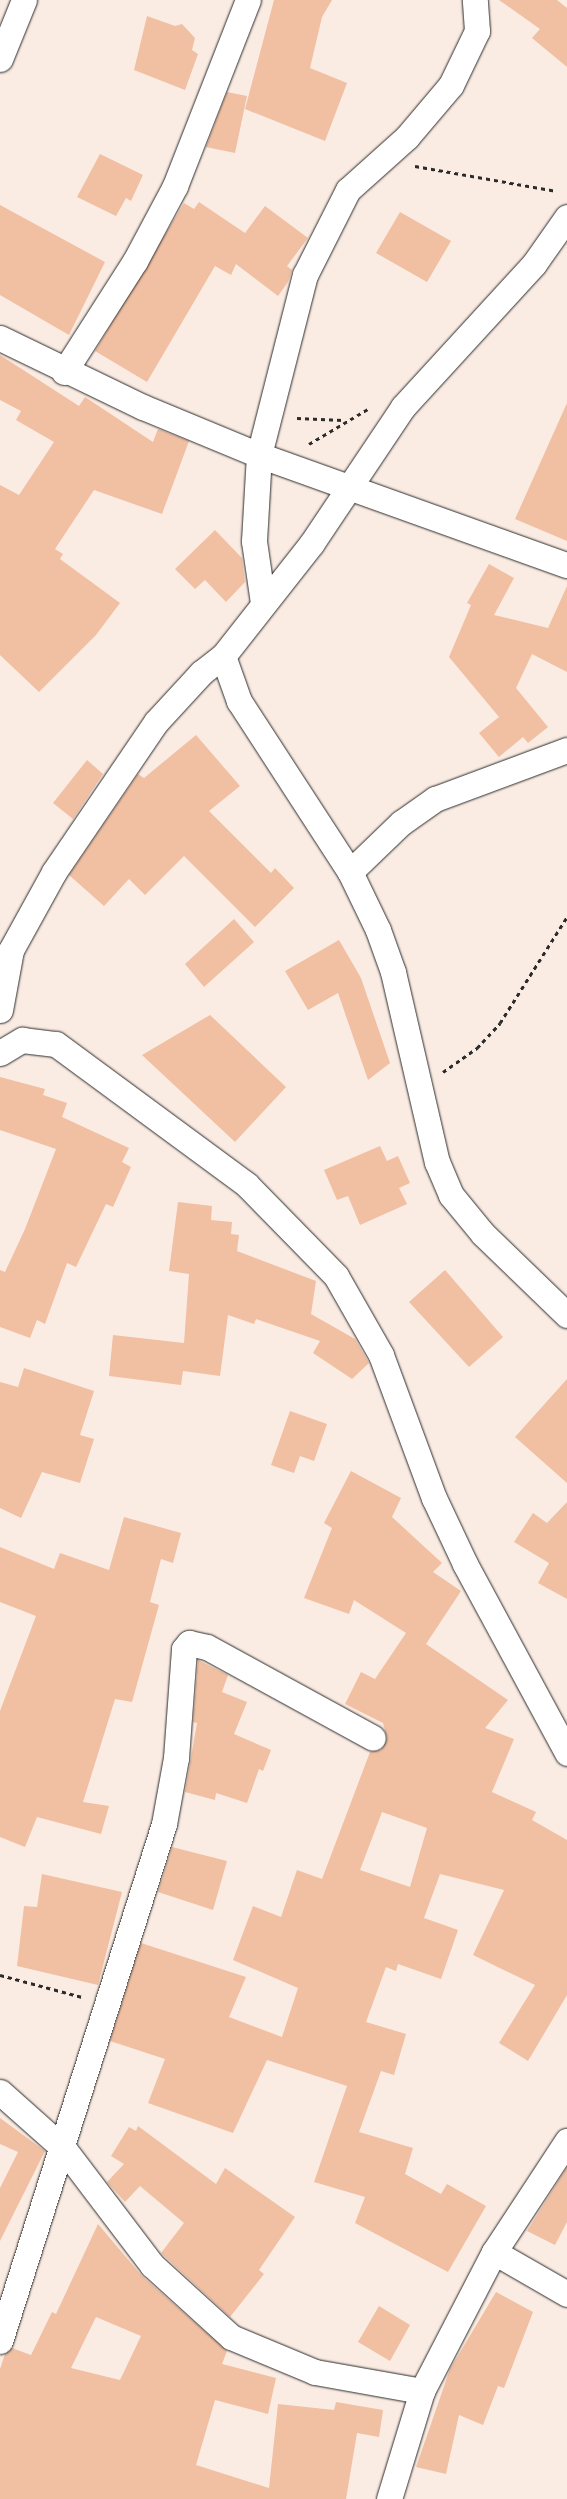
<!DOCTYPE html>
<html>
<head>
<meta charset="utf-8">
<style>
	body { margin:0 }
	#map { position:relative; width:567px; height:2499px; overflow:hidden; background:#fbece3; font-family:Mali,sans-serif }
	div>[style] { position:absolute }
	.building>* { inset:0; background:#f1bfa2 }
	.path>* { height:3px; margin-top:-1.5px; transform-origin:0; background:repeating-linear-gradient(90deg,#2b2b2b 0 4px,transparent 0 8px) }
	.roads { filter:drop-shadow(0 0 1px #2b2b2b) drop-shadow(0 0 1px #2b2b2b) }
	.minor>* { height:25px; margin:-12.5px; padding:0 12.5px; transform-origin:12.5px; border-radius:12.5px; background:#fff }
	span { translate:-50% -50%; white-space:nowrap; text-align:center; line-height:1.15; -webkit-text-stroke:4px #fff; paint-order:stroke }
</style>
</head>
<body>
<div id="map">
	<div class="building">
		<div style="clip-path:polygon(274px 0,332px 0,322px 17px,310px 68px,347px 83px,325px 141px,245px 109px)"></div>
		<div style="clip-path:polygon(499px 0,557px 0,567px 8px,567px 67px,532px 38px,540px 29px)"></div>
		<div style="clip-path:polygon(147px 16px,175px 26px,182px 24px,195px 38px,192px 50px,198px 54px,185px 90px,134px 70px)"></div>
		<div style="clip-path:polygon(227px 92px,247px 96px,235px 153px,206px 147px)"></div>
		<div style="clip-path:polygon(100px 154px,143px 175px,131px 201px,126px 198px,116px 216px,77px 197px)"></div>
		<div style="clip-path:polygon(199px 202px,245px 233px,265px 206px,308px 238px,287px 266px,292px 270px,288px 282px,278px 296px,236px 264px,231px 275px,215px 266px,147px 382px,95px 351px,184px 203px,194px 209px)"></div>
		<div style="clip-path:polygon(0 205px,105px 262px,69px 335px,0 295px)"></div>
		<div style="clip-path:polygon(400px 212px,451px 241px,427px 282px,376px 253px)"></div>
		<div style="clip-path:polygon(0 355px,79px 406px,85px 397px,153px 442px,158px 429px,189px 441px,162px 514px,94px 490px,55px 549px,63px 554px,60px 559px,120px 603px,96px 635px,39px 692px,0 655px,0 485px,19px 495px,54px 442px,16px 420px,21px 411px,0 400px)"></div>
		<div style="clip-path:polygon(567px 403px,567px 541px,515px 519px)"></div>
		<div style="clip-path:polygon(215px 530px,242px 558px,245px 582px,226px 602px,205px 580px,195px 589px,175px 569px)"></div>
		<div style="clip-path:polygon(489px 564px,514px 578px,494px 615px,548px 628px,567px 586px,567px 672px,532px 654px,516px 688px,548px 727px,528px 743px,523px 737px,499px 757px,479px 733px,499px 717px,449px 657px,471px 605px,467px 603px)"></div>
		<div style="clip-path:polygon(196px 735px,240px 786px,209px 811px,271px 873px,275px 868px,294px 888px,255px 927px,184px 856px,145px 895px,129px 879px,104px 906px,69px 875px,138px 774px,144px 778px)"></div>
		<div style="clip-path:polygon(87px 760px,103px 774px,73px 819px,53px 803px)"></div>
		<div style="clip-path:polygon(234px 919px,254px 942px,204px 987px,185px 964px)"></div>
		<div style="clip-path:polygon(339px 940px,361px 978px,390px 1063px,368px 1080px,338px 993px,308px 1010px,285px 971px)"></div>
		<div style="clip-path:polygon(210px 1015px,286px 1087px,235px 1142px,142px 1055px)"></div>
		<div style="clip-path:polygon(0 1077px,45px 1089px,43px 1095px,67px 1103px,62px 1117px,129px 1148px,122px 1162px,131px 1167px,113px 1207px,106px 1204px,76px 1267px,67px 1263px,45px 1324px,37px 1320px,30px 1338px,0 1327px,0 1270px,5px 1272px,25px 1229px,56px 1149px,0 1130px)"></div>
		<div style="clip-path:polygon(380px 1146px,387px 1161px,398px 1156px,410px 1183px,399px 1188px,407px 1204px,360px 1225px,348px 1196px,337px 1200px,324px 1170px)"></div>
		<div style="clip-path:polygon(178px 1202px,212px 1206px,211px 1220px,232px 1222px,231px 1234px,239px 1235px,237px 1251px,316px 1281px,311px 1314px,355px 1339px,369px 1363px,352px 1379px,313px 1353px,320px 1341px,256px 1319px,254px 1324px,228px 1315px,220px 1376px,183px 1371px,181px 1385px,109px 1376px,113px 1335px,184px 1343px,189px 1274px,169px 1271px)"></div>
		<div style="clip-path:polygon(445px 1270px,503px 1337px,469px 1367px,409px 1302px)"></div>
		<div style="clip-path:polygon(24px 1368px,94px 1391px,80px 1435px,94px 1439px,80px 1483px,42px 1472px,21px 1518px,0 1508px,0 1382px,18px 1387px)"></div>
		<div style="clip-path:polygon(567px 1379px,567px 1483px,515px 1437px)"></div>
		<div style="clip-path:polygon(290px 1411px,327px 1424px,314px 1461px,300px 1456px,294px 1473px,271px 1465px)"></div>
		<div style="clip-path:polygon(evenodd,351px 1471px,401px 1498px,392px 1517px,442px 1563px,433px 1572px,461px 1591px,426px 1644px,508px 1700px,485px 1728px,514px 1739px,492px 1792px,536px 1812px,532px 1820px,567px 1840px,567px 1995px,528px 2061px,499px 2043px,535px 1985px,473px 1955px,504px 1890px,440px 1874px,424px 1918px,458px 1930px,441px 1979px,398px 1964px,396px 1971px,386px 1967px,366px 2022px,406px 2034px,394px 2075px,381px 2071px,359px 2132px,413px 2148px,405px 2174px,441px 2194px,447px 2184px,486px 2206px,448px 2272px,355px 2223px,365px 2197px,314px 2182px,347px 2086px,267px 2060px,233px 2133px,148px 2103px,165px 2059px,110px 2041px,141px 1943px,246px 1977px,229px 2017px,282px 2037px,298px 1988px,233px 1960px,253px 1906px,281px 1917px,297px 1870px,322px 1879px,370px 1752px,381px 1750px,387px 1738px,383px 1723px,345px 1704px,361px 1672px,375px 1679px,406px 1633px,354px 1600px,349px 1614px,304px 1598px,332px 1528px,324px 1523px,351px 1471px,382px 1812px,427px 1828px,410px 1887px,360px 1870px,382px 1812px)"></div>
		<div style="clip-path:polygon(567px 1502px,567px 1599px,538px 1583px,549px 1563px,514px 1542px,533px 1513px,547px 1523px)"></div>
		<div style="clip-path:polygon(124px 1517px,181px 1533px,173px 1563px,161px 1559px,150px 1602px,159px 1605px,132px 1702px,115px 1699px,83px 1802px,109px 1806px,101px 1834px,37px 1817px,25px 1847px,0 1837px,0 1711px,36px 1616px,0 1602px,0 1547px,54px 1569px,60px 1553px,109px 1570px)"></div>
		<div style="clip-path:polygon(198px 1660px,228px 1675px,222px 1692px,247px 1702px,234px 1734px,271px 1750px,263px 1771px,259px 1769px,247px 1803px,216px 1793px,215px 1800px,185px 1792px,197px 1723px,193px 1722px)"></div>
		<div style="clip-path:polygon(172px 1847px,227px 1861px,213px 1910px,158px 1892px)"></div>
		<div style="clip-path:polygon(42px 1874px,122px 1892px,98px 1985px,17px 1966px,24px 1906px,37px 1907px)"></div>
		<div style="clip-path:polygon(0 2118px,45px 2151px,0 2241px,0 2188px,18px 2152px,0 2144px)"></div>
		<div style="clip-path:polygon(138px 2126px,216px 2184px,225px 2168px,295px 2217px,259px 2270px,264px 2274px,230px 2317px,161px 2253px,184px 2223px,140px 2186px,125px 2202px,107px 2182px,124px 2164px,111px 2156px,129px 2127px,136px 2131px)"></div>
		<div style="clip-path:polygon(567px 2167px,567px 2222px,555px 2245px,527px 2231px)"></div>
		<div style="clip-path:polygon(evenodd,98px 2224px,142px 2276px,227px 2351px,222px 2364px,276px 2378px,268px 2414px,215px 2400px,196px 2465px,269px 2488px,278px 2404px,334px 2410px,336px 2402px,383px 2410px,379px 2437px,357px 2433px,346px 2499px,0 2499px,0 2369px,5px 2354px,12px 2348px,31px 2355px,52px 2312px,56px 2314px,98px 2224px,96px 2317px,141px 2336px,120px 2380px,71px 2368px,96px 2317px)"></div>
		<div style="clip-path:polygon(496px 2292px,533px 2312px,504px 2388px,498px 2386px,483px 2425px,459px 2415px,446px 2474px,416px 2467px,450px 2369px)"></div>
		<div style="clip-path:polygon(379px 2306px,410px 2325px,390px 2361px,358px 2342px)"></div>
	</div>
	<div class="path">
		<div style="left:415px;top:166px;width:144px;rotate:10deg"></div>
		<div style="left:297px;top:418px;width:46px;rotate:2.5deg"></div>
		<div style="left:309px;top:444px;width:69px;rotate:-30.7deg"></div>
		<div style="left:443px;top:1072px;width:42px;rotate:-35.2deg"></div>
		<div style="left:477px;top:1048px;width:34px;rotate:-47deg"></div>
		<div style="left:500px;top:1023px;width:125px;rotate:-57.7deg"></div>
		<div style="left:0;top:1975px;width:85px;rotate:15deg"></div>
	</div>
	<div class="roads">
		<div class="minor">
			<div style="left:0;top:59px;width:64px;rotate:-67.9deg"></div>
			<div style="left:567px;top:217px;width:57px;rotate:125.1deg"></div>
			<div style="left:534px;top:264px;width:194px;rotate:132.5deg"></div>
			<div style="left:403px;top:407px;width:164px;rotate:123.8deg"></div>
			<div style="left:312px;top:543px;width:144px;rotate:128.2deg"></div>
			<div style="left:223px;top:656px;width:48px;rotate:70.4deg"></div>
			<div style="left:239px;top:701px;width:204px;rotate:57deg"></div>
			<div style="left:350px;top:872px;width:64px;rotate:64.2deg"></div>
			<div style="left:378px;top:930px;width:45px;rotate:70.3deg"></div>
			<div style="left:393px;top:972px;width:195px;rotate:77deg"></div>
			<div style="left:437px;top:1162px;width:36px;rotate:67deg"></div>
			<div style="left:451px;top:1195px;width:50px;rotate:50.6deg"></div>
			<div style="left:483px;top:1234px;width:117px;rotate:44deg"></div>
			<div style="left:0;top:338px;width:159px;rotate:25.8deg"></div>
			<div style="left:143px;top:407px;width:126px;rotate:22.5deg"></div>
			<div style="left:259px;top:455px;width:327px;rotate:19.7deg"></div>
			<div style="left:64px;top:372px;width:132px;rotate:-57.4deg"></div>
			<div style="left:135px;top:261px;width:85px;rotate:-61.9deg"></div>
			<div style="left:175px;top:186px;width:200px;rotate:-68.6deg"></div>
			<div style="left:263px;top:603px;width:63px;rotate:-98.3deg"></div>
			<div style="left:254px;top:541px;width:86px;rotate:-86.7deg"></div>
			<div style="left:259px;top:455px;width:186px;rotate:-75.7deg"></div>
			<div style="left:305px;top:275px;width:95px;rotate:-63.2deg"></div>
			<div style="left:348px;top:190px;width:79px;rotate:-41.9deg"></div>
			<div style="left:407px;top:137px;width:68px;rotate:-49.8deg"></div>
			<div style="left:451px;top:85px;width:60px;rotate:-64.3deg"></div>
			<div style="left:477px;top:31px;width:31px;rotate:-94deg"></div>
			<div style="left:350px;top:872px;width:71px;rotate:-43.9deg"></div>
			<div style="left:401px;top:823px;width:42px;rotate:-35.2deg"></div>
			<div style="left:435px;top:799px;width:141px;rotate:-20.4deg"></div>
			<div style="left:0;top:1010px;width:61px;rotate:-79.6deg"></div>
			<div style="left:11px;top:950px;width:89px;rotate:-61.1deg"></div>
			<div style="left:54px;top:872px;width:181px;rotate:-55.8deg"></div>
			<div style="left:156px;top:722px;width:67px;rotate:-47.4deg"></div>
			<div style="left:201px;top:673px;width:28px;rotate:-38deg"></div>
			<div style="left:0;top:1053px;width:26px;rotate:-31deg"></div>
			<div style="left:22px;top:1040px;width:34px;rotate:7deg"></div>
			<div style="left:56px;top:1044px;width:237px;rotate:36.4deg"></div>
			<div style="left:247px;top:1185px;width:127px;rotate:45.6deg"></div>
			<div style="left:336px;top:1276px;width:91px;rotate:60.3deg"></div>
			<div style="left:381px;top:1355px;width:153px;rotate:69.7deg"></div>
			<div style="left:434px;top:1498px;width:73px;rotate:64.8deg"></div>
			<div style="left:465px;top:1564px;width:215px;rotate:61.6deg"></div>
			<div style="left:0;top:2092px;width:86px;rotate:41.7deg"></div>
			<div style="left:64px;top:2149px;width:146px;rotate:52.8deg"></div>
			<div style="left:152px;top:2265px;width:107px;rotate:42.3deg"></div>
			<div style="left:231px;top:2337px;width:91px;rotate:22.6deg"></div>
			<div style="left:315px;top:2372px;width:109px;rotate:10.1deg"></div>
			<div style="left:494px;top:2252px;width:84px;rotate:29.9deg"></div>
			<div style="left:0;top:2341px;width:542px;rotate:-72.4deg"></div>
			<div style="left:164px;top:1824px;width:67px;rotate:-79.7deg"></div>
			<div style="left:176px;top:1758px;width:109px;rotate:-85.8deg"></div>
			<div style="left:184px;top:1649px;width:8px;rotate:-50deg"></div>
			<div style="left:189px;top:1643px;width:18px;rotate:13deg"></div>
			<div style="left:207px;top:1647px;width:189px;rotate:28.7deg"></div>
			<div style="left:389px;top:2499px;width:113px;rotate:-73deg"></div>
			<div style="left:422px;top:2391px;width:157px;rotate:-62.6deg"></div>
			<div style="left:494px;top:2252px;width:133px;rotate:-56.7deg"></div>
		</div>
	</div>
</div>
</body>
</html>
